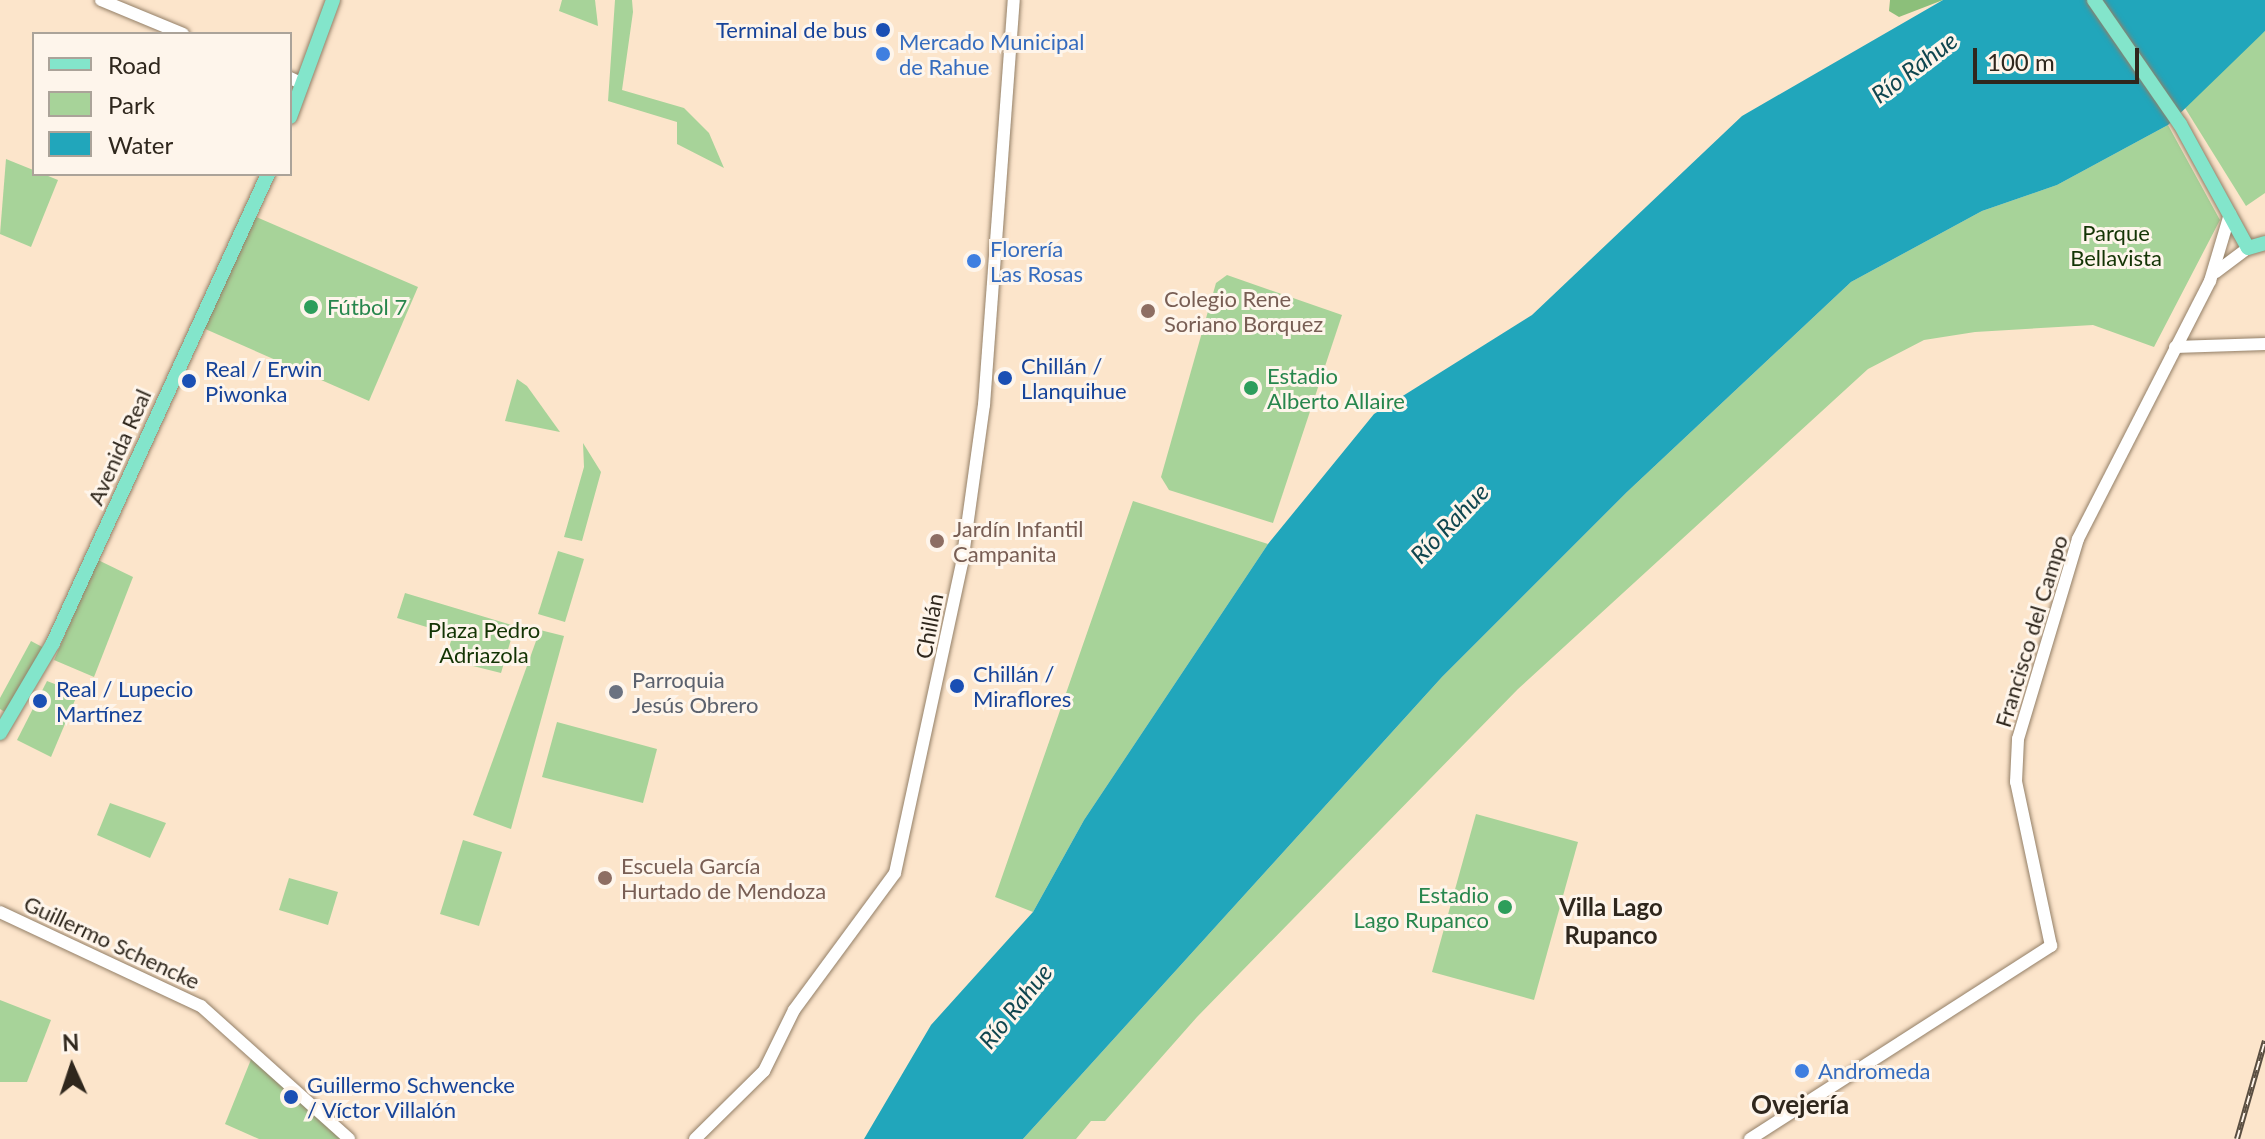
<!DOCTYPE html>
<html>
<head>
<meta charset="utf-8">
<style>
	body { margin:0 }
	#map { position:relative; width:2265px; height:1139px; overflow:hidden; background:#fce5cb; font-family:Lato,sans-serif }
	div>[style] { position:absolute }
	.green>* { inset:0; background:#a7d399 }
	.forest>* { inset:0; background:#8cbf7a }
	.water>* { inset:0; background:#21a6bb }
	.roads { filter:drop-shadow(0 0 2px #937f67) drop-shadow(0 0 2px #937f67) }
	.minor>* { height:12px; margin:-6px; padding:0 6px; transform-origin:6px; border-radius:6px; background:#fff }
	.major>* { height:14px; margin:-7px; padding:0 7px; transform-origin:7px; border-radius:7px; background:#83e5cb }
	.rail>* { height:6px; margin-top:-3px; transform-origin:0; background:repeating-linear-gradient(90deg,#fef5eb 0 9px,#594e41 0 18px); box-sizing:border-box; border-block:2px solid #594e41 }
	.dots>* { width:22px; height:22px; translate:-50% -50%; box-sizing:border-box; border:4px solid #fef5eb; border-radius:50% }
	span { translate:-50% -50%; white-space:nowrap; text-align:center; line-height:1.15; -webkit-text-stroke:6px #fef5eb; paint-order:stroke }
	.transit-label { font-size:22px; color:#164399 }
	.right { translate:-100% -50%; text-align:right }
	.left { translate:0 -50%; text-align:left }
	.shop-label { font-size:22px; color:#366cbe }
	.park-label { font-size:22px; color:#133404 }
	.education-label { font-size:22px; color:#785e54 }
	.leisure-label { font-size:22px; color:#27864d }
	.street-label { font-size:22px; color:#2f271d }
	.worship-label { font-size:22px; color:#5b616d }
	.water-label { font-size:24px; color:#10464f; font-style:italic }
	.neighbourhood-label { font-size:24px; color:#2f271d; font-weight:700 }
	.quarter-label { font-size:26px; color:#2f271d; font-weight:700 }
	.legend { position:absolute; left:32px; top:32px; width:260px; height:144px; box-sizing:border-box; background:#fef5eb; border:2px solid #aba399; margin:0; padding:10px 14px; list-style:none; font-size:24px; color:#2f271d }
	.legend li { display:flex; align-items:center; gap:16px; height:40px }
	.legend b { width:40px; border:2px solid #aba399 }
	.north { position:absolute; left:32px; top:1027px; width:80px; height:80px; -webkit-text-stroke:6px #fef5eb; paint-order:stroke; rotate:357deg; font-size:22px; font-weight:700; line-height:32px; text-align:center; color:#2f271d }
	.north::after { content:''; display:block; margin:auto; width:28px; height:36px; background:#2f271d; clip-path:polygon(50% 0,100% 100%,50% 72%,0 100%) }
	.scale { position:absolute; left:1973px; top:48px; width:166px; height:36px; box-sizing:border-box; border:4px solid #2f271d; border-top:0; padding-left:10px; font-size:24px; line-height:28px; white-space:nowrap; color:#2f271d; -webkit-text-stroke:6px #fef5eb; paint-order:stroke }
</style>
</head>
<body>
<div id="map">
	<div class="green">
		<div style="clip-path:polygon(562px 0,595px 0,598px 26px,559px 11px)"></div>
		<div style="clip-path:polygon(615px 0,632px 0,633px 12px,622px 90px,684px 108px,709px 133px,724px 168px,677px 144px,677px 122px,608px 101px)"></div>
		<div style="clip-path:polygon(2265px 31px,2265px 193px,2246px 206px,2185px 108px,2198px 88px)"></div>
		<div style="clip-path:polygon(2168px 125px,2220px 220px,2154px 347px,2093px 325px,1975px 332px,1924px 340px,1868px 369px,1518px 689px,1197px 1017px,1105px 1121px,1091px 1121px,1076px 1139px,1023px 1139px,1442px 677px,1627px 492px,1851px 282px,1982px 211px,2057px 185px)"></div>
		<div style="clip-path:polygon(6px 159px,58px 180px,31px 247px,0 234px)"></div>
		<div style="clip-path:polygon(254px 216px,418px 287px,369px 401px,203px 328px)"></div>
		<div style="clip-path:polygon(1227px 275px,1342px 315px,1273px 523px,1169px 490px,1161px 477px,1216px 283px)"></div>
		<div style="clip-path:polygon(517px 379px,527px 386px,560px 432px,505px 421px)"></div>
		<div style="clip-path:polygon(583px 443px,601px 472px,582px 541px,564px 537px,584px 467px)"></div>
		<div style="clip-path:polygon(1133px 501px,1268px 544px,1084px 820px,1033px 912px,995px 897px)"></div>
		<div style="clip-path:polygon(558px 551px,584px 559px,565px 622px,538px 614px)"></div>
		<div style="clip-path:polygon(98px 560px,133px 577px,94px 677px,54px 660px)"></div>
		<div style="clip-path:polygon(405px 593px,515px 626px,501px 673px,445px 659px,453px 635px,397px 618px)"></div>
		<div style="clip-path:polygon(540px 630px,564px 636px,511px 829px,473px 815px)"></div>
		<div style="clip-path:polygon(31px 641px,46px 649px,8px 714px,0 709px,0 698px)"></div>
		<div style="clip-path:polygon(47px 681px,78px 693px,51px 757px,17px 740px)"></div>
		<div style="clip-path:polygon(557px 722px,657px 749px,643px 803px,542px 777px)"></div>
		<div style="clip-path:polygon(110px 803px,166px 823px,150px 858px,97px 835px)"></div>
		<div style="clip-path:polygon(1476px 814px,1578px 842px,1534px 1000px,1432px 972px)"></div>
		<div style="clip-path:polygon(463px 840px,502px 852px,479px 926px,440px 914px)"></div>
		<div style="clip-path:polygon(289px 878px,338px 892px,328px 925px,279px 910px)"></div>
		<div style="clip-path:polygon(0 1000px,51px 1020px,27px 1082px,0 1082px)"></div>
		<div style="clip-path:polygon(252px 1057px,342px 1139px,259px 1139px,225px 1124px)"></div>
	</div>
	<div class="forest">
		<div style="clip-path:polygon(1890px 0,1943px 0,1899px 17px,1889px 11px)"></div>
	</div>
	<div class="water">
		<div style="clip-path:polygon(1943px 0,2265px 0,2265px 31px,2168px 125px,2057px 185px,1982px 211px,1851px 282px,1627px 492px,1442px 677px,1023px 1139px,864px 1139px,931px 1025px,1033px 912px,1084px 820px,1268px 544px,1374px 414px,1532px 315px,1742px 116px)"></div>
	</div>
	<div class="roads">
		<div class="minor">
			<div style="left:101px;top:0;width:89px;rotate:22.5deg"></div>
			<div style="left:290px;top:78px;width:14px;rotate:25deg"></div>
			<div style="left:2216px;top:272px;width:40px;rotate:-37deg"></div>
			<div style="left:2175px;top:347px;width:90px;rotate:-1.9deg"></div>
			<div style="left:0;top:912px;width:222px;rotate:25.1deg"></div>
			<div style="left:201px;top:1006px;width:199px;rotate:41.9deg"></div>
			<div style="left:695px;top:1139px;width:97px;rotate:-44.6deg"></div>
			<div style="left:764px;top:1071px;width:68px;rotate:-63.8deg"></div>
			<div style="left:794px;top:1010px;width:170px;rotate:-53.6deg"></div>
			<div style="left:895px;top:873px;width:317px;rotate:-77.8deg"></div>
			<div style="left:962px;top:563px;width:160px;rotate:-82.1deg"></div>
			<div style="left:984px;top:405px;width:406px;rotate:-85.8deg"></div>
			<div style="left:1750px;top:1139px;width:358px;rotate:-32.7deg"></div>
			<div style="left:2051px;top:946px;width:168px;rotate:-102deg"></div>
			<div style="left:2016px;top:782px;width:43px;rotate:-87.3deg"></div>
			<div style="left:2018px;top:739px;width:209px;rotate:-73.3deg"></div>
			<div style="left:2078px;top:539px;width:290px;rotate:-62.9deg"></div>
			<div style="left:2210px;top:281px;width:70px;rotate:-73.4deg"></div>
		</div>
		<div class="major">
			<div style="left:2094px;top:0;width:151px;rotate:55.3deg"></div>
			<div style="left:2180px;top:124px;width:141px;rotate:61.3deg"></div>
			<div style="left:2248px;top:248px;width:18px;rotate:-16deg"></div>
			<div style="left:290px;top:117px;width:125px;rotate:-69.8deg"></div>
			<div style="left:0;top:733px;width:104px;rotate:-59.5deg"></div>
			<div style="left:53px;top:643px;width:516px;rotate:-65.37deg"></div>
		</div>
	</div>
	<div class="rail">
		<div style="left:2237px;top:1139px;width:102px;rotate:-74.1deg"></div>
	</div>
	<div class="dots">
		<div style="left:883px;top:30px;background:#1a4fb4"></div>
		<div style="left:883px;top:54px;background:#3f7fe0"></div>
		<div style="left:974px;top:261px;background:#3f7fe0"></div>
		<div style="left:311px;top:307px;background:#2e9e5b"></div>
		<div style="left:1148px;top:311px;background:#8d6e63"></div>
		<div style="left:1005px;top:378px;background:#1a4fb4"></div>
		<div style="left:189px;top:381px;background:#1a4fb4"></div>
		<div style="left:1251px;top:388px;background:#2e9e5b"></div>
		<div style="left:937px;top:541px;background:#8d6e63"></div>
		<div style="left:957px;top:686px;background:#1a4fb4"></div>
		<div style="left:616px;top:692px;background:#6b7280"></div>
		<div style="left:40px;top:701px;background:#1a4fb4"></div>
		<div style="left:605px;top:878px;background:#8d6e63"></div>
		<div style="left:1505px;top:907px;background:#2e9e5b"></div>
		<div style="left:1802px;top:1071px;background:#3f7fe0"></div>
		<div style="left:291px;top:1097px;background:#1a4fb4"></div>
	</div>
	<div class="transit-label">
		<span class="right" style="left:867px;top:30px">Terminal de bus</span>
		<span class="left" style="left:1021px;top:378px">Chillán /<br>Llanquihue</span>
		<span class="left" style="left:205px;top:381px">Real / Erwin<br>Piwonka</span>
		<span class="left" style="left:973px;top:686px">Chillán /<br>Miraflores</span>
		<span class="left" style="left:56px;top:701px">Real / Lupecio<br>Martínez</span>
		<span class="left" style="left:307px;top:1097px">Guillermo Schwencke<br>/ Víctor Villalón</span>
	</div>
	<div class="shop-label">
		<span class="left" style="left:899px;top:54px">Mercado Municipal<br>de Rahue</span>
		<span class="left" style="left:990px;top:261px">Florería<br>Las Rosas</span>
		<span class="left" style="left:1818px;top:1071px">Andromeda</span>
	</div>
	<div class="park-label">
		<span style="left:2116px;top:245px">Parque<br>Bellavista</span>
		<span style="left:484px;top:642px">Plaza Pedro<br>Adriazola</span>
	</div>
	<div class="education-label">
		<span class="left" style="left:1164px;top:311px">Colegio Rene<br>Soriano Borquez</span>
		<span class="left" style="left:953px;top:541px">Jardín Infantil<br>Campanita</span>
		<span class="left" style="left:621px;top:878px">Escuela García<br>Hurtado de Mendoza</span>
	</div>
	<div class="leisure-label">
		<span class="left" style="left:327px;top:307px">Fútbol 7</span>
		<span class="left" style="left:1267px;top:388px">Estadio<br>Alberto Allaire</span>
		<span class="right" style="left:1489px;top:907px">Estadio<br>Lago Rupanco</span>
	</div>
	<div class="street-label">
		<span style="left:119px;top:447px;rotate:-66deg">Avenida Real</span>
		<span style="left:929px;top:626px;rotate:-79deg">Chillán</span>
		<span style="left:2031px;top:631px;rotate:-73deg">Francisco del Campo</span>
		<span style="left:112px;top:942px;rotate:25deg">Guillermo Schencke</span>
	</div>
	<div class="worship-label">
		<span class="left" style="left:632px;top:692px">Parroquia<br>Jesús Obrero</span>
	</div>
	<div class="water-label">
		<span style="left:1914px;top:67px;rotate:-37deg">Río Rahue</span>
		<span style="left:1449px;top:523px;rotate:-46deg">Río Rahue</span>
		<span style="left:1015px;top:1006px;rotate:-51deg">Río Rahue</span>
	</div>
	<div class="neighbourhood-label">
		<span style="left:1611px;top:921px">Villa Lago<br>Rupanco</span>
	</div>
	<div class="quarter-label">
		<span style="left:1800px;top:1105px">Ovejería</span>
	</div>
	<ul class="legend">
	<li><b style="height:10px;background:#83e5cb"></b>Road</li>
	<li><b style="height:22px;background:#a7d399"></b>Park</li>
	<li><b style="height:22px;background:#21a6bb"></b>Water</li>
	</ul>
	<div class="north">N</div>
	<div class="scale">100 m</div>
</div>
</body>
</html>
